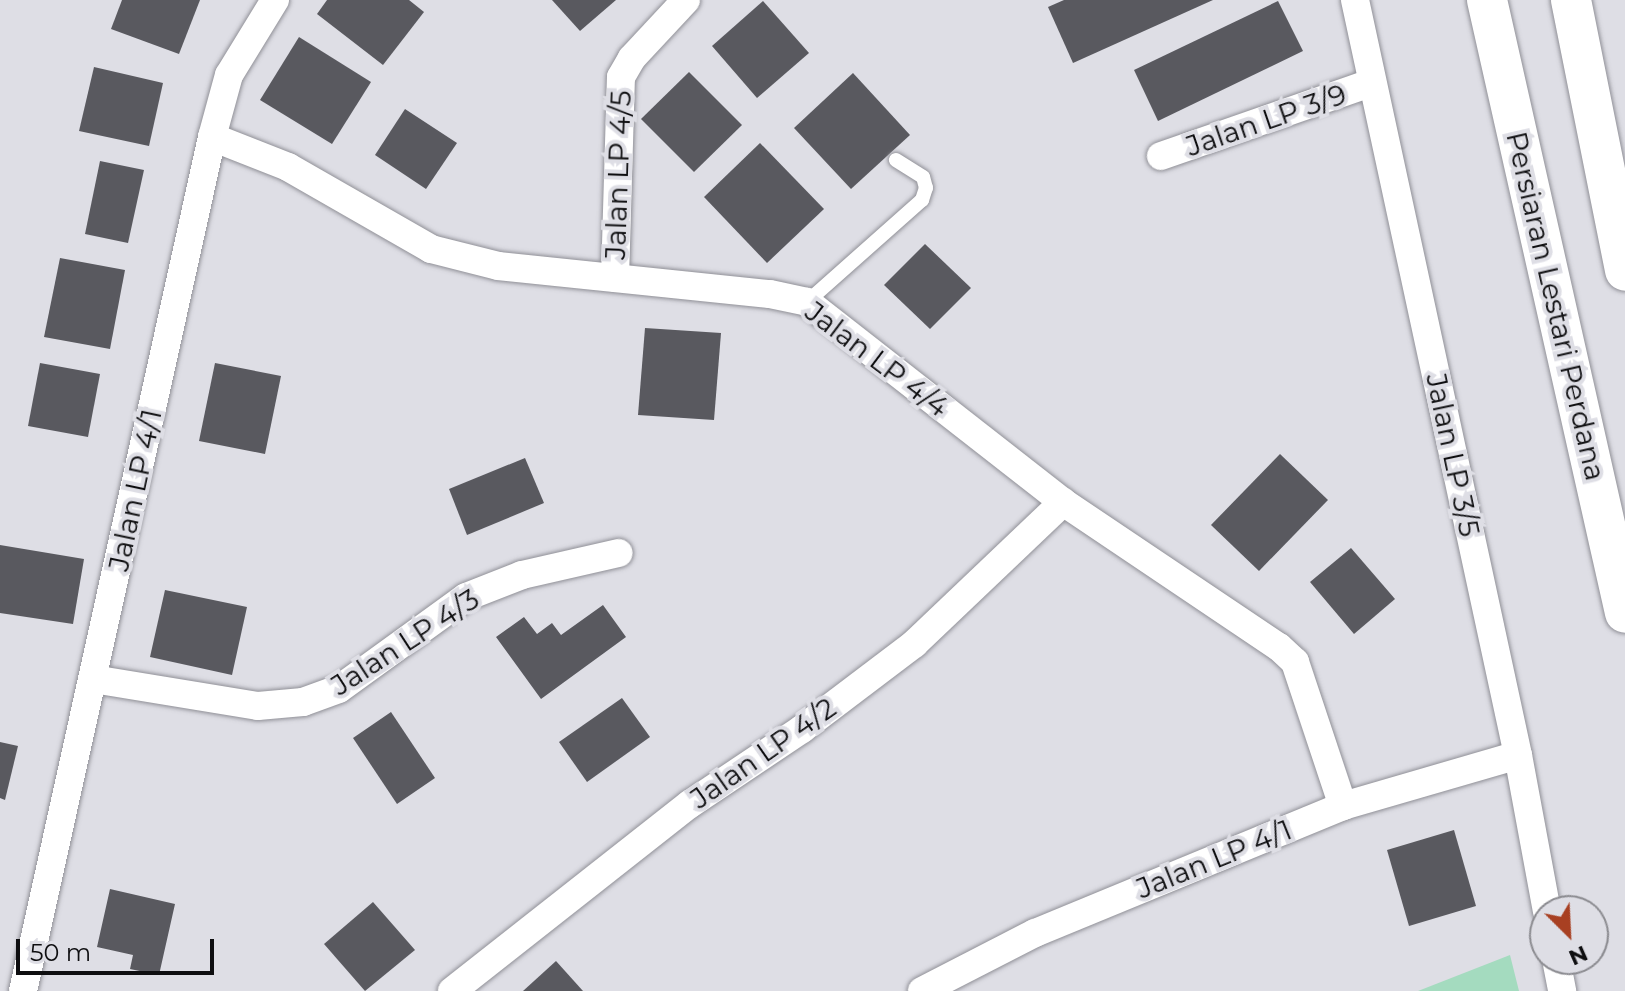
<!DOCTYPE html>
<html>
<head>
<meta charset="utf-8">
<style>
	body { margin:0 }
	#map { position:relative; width:1625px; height:991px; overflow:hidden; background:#dedee5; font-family:Montserrat,sans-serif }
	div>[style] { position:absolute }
	.green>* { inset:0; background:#a4dbbf }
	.building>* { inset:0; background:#59595f }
	.roads { filter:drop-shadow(0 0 2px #909097) drop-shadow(0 0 2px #909097) }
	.lane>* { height:14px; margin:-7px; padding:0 7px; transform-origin:7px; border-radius:7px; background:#fff }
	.street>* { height:28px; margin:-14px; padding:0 14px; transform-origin:14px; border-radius:14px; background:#fff }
	.secondary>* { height:40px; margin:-20px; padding:0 20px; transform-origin:20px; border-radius:20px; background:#fff }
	span { translate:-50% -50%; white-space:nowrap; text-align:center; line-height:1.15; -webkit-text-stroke:8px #dedee5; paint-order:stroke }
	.street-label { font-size:28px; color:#0e0e10 }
	.north { position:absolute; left:1529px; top:895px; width:80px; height:80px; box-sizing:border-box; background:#dedee5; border:2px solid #8b8b90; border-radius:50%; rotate:156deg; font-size:22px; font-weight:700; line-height:32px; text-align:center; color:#0e0e10 }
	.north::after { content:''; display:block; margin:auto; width:28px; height:36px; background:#a84022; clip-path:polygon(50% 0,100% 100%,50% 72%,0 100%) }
	.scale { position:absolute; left:16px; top:939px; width:198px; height:36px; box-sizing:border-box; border:4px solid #0e0e10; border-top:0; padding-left:10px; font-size:24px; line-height:28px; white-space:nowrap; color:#0e0e10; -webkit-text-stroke:6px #dedee5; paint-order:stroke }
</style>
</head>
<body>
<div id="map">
	<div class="green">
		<div style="clip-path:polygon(1510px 955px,1519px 991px,1418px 991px)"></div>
	</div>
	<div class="building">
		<div style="clip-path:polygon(122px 0,200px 0,179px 54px,111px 29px)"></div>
		<div style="clip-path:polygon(327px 0,409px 0,424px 12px,383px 65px,317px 14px)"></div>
		<div style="clip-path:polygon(552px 0,616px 0,580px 31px)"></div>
		<div style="clip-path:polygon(1064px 0,1213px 0,1073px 63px,1048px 7px)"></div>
		<div style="clip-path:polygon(763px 1px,809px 53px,757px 98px,712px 46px)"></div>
		<div style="clip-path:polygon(1278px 1px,1303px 51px,1158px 121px,1134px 70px)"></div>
		<div style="clip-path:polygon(299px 37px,371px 82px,332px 144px,260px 100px)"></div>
		<div style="clip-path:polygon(94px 67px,163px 83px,149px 146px,79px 131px)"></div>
		<div style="clip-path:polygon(689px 72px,742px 125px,694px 172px,641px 119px)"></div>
		<div style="clip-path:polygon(853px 73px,910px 135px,851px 189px,794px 128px)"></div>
		<div style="clip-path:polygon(405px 109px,457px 143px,426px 189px,375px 155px)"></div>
		<div style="clip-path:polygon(760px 143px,824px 209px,767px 263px,704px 197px)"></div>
		<div style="clip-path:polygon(100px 161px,144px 170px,128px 243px,85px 234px)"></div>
		<div style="clip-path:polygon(925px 244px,971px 288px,930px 329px,884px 285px)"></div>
		<div style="clip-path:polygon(60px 258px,125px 270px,110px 349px,44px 337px)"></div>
		<div style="clip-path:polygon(645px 328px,721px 333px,714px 420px,638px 415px)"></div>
		<div style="clip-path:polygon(40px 363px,100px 374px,88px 437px,28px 426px)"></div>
		<div style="clip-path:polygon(215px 363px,281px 376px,265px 454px,199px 441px)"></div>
		<div style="clip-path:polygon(1280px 454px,1328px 500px,1259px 571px,1211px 525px)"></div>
		<div style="clip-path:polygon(525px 458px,544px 503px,467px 535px,449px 489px)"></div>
		<div style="clip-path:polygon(0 545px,84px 559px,73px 624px,0 613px)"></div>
		<div style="clip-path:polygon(1351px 548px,1395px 599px,1354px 634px,1310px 582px)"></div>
		<div style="clip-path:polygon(165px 590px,247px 607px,232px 675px,150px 657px)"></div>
		<div style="clip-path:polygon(603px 605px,626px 637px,541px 699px,496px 637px,524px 617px,537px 634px,552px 623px,561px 635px)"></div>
		<div style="clip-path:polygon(622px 698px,650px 737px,587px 782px,559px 742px)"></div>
		<div style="clip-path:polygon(391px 712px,435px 778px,397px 804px,353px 738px)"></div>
		<div style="clip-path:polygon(0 742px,18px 746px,5px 800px,0 798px)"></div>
		<div style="clip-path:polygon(1454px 830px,1476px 906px,1409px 926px,1387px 850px)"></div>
		<div style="clip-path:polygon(110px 889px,175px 904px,159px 975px,130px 969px,133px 955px,97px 947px)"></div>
		<div style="clip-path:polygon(373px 902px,415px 950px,365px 991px,324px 944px)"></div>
		<div style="clip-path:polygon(556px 961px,583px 991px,523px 991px)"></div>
	</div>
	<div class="roads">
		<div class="lane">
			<div style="left:807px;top:302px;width:154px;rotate:-41.6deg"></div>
			<div style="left:922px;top:200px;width:13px;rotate:-72deg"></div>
			<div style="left:926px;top:188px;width:11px;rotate:-105deg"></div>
			<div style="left:923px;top:177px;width:32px;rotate:-148deg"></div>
		</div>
		<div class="street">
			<div style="left:1355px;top:0;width:772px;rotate:77.82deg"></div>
			<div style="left:1518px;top:755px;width:159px;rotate:79.5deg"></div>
			<div style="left:212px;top:137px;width:82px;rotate:21.5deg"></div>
			<div style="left:288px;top:167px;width:165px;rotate:29.8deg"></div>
			<div style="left:431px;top:249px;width:69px;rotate:14.2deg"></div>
			<div style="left:498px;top:266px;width:273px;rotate:5.9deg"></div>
			<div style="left:770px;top:294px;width:38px;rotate:12deg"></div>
			<div style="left:807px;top:302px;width:325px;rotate:38deg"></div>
			<div style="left:1063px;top:502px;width:260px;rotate:33.9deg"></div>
			<div style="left:1279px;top:647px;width:22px;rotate:43deg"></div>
			<div style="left:1295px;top:662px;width:152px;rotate:71.6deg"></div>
			<div style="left:1161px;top:156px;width:222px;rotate:-19.2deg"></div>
			<div style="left:615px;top:278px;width:201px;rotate:-88.3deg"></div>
			<div style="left:621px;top:77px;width:22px;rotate:-60deg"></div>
			<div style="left:632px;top:58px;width:79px;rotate:-47deg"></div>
			<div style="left:93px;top:679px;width:167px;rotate:9.3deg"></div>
			<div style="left:258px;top:706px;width:45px;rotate:-5.1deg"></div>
			<div style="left:303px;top:702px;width:38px;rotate:-20deg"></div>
			<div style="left:339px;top:689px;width:157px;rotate:-35.9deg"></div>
			<div style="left:466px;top:597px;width:60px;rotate:-21.4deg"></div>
			<div style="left:522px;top:575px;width:99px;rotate:-12.8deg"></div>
			<div style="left:1556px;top:959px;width:33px;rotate:79deg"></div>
			<div style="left:23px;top:991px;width:875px;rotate:-77.52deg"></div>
			<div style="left:212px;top:137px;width:64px;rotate:-74.7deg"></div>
			<div style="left:229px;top:75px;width:88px;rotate:-58.5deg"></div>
			<div style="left:452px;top:991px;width:303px;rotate:-38.2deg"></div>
			<div style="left:690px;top:804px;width:135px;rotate:-33.8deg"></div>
			<div style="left:802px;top:729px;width:141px;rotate:-37.2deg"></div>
			<div style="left:914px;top:644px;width:206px;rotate:-43.6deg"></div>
			<div style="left:922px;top:991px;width:127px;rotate:-27.2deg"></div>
			<div style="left:1035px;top:933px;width:333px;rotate:-22.4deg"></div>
			<div style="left:1343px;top:806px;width:182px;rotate:-16.2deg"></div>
		</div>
		<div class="secondary">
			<div style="left:1487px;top:0;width:628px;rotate:77.31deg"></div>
			<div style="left:1571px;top:0;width:276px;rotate:78.7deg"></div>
		</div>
	</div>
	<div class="street-label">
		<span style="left:1266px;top:120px;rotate:-19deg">Jalan LP 3/9</span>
		<span style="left:618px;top:175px;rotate:-88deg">Jalan LP 4/5</span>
		<span style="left:1556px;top:306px;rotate:77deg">Persiaran Lestari Perdana</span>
		<span style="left:877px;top:359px;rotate:37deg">Jalan LP 4/4</span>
		<span style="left:1453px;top:455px;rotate:78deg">Jalan LP 3/5</span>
		<span style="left:135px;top:490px;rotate:-78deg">Jalan LP 4/1</span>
		<span style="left:405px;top:642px;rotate:-33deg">Jalan LP 4/3</span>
		<span style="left:763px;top:753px;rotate:-35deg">Jalan LP 4/2</span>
		<span style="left:1214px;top:859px;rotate:-22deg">Jalan LP 4/1</span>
	</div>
	<div class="north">N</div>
	<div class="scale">50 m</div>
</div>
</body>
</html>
